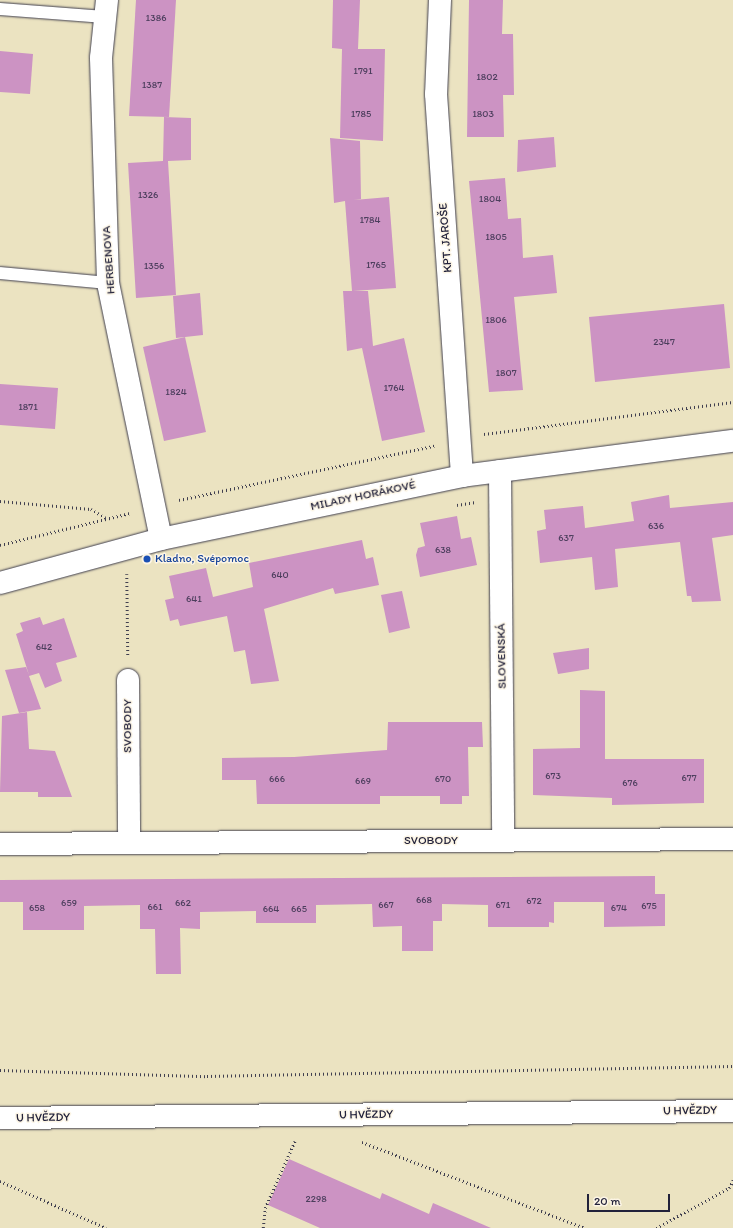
<!DOCTYPE html>
<html>
<head>
<meta charset="utf-8">
<style>
	body { margin:0 }
	#map { position:relative; width:733px; height:1228px; overflow:hidden; background:#ebe3c1; font-family:Itim,sans-serif }
	div>[style] { position:absolute }
	.building>* { inset:0; background:#cc93c3 }
	.path>* { height:2.5px; margin-top:-1.25px; transform-origin:0; background:repeating-linear-gradient(90deg,#403f4f 0 1px,transparent 0 4px) }
	.roads { filter:drop-shadow(0 0 1px #403f4f) drop-shadow(0 0 1px #403f4f) }
	.service>* { height:12px; margin:-6px; padding:0 6px; transform-origin:6px; border-radius:6px; background:#fff }
	.minor>* { height:22px; margin:-11px; padding:0 11px; transform-origin:11px; border-radius:11px; background:#fff }
	.secondary>* { height:22px; margin:-11px; padding:0 11px; transform-origin:11px; border-radius:11px; background:#fff }
	.dots>* { width:11px; height:11px; translate:-50% -50%; box-sizing:border-box; border:2px solid #fcf5e5; border-radius:50% }
	span { translate:-50% -50%; white-space:nowrap; text-align:center; line-height:1.15; -webkit-text-stroke:3px #fcf5e5; paint-order:stroke }
	.number-label { font-size:10px; color:#4c3e5d }
	.number-label span { -webkit-text-stroke-width:0 }
	.street-label { font-size:12px; color:#22223b }
	.transit-label { font-size:12px; color:#164399 }
	.left { translate:0 -50%; text-align:left }
	.scale { position:absolute; left:587px; top:1194px; width:83px; height:18px; box-sizing:border-box; border:2px solid #22223b; border-top:0; padding-left:5px; font-size:12px; line-height:14px; white-space:nowrap; color:#22223b; -webkit-text-stroke:3px #fcf5e5; paint-order:stroke }
</style>
</head>
<body>
<div id="map">
	<div class="building">
		<div style="clip-path:polygon(136px 0,176px 0,169px 117px,129px 116px)"></div>
		<div style="clip-path:polygon(333px 0,360px 0,358px 49px,385px 49px,383px 141px,340px 138px,342px 49px,332px 48px)"></div>
		<div style="clip-path:polygon(469px 0,503px 0,502px 34px,513px 34px,514px 95px,503px 95px,504px 137px,467px 137px)"></div>
		<div style="clip-path:polygon(0 51px,33px 54px,30px 94px,0 92px)"></div>
		<div style="clip-path:polygon(164px 117px,191px 118px,191px 160px,168px 161px,176px 295px,136px 298px,128px 163px,163px 161px)"></div>
		<div style="clip-path:polygon(554px 137px,556px 167px,517px 172px,518px 140px)"></div>
		<div style="clip-path:polygon(330px 138px,360px 141px,361px 199px,354px 200px,389px 197px,396px 288px,353px 291px,368px 291px,373px 346px,404px 338px,425px 432px,382px 441px,362px 348px,347px 351px,343px 291px,352px 291px,345px 201px,334px 203px)"></div>
		<div style="clip-path:polygon(505px 178px,508px 219px,521px 218px,523px 258px,553px 255px,557px 293px,514px 297px,523px 390px,489px 392px,469px 181px)"></div>
		<div style="clip-path:polygon(200px 293px,203px 335px,176px 338px,173px 296px)"></div>
		<div style="clip-path:polygon(724px 304px,730px 368px,595px 382px,589px 317px)"></div>
		<div style="clip-path:polygon(185px 337px,206px 432px,164px 441px,143px 347px)"></div>
		<div style="clip-path:polygon(0 384px,58px 388px,55px 429px,0 425px)"></div>
		<div style="clip-path:polygon(669px 495px,670px 508px,733px 502px,733px 535px,712px 538px,721px 601px,692px 602px,691px 596px,687px 596px,680px 542px,615px 549px,618px 587px,595px 590px,592px 557px,540px 563px,537px 531px,546px 529px,544px 510px,583px 506px,585px 528px,634px 521px,631px 502px)"></div>
		<div style="clip-path:polygon(457px 516px,461px 539px,471px 537px,477px 565px,420px 577px,416px 555px,418px 548px,425px 546px,420px 523px)"></div>
		<div style="clip-path:polygon(362px 540px,366px 559px,373px 557px,379px 585px,335px 594px,333px 588px,264px 609px,279px 681px,251px 684px,245px 650px,234px 652px,227px 616px,180px 626px,178px 619px,170px 621px,165px 600px,174px 598px,169px 576px,206px 568px,213px 597px,253px 587px,249px 563px)"></div>
		<div style="clip-path:polygon(402px 591px,410px 628px,389px 633px,381px 595px)"></div>
		<div style="clip-path:polygon(40px 617px,43px 625px,64px 618px,77px 657px,56px 663px,62px 681px,45px 688px,39px 673px,29px 676px,41px 709px,19px 713px,5px 670px,26px 667px,29px 675px,16px 634px,23px 631px,20px 623px)"></div>
		<div style="clip-path:polygon(589px 648px,589px 669px,558px 674px,553px 653px)"></div>
		<div style="clip-path:polygon(580px 690px,605px 691px,605px 759px,704px 759px,704px 803px,612px 805px,612px 798px,533px 795px,533px 749px,580px 748px)"></div>
		<div style="clip-path:polygon(27px 712px,29px 749px,55px 751px,72px 797px,38px 797px,38px 792px,0 792px,2px 716px)"></div>
		<div style="clip-path:polygon(388px 722px,482px 722px,483px 747px,468px 747px,469px 796px,462px 796px,462px 804px,440px 804px,440px 796px,380px 796px,380px 804px,257px 804px,256px 780px,222px 780px,222px 758px,294px 757px,387px 750px)"></div>
		<div style="clip-path:polygon(655px 876px,655px 894px,665px 894px,665px 926px,604px 927px,604px 902px,554px 902px,554px 923px,549px 922px,549px 927px,488px 927px,488px 905px,442px 904px,442px 921px,433px 921px,433px 951px,402px 951px,402px 926px,373px 927px,372px 904px,316px 905px,316px 923px,256px 923px,256px 911px,200px 912px,200px 929px,180px 928px,181px 974px,156px 974px,155px 929px,140px 929px,140px 905px,84px 906px,84px 930px,23px 930px,23px 902px,0 902px,0 880px)"></div>
		<div style="clip-path:polygon(289px 1159px,380px 1199px,382px 1193px,429px 1214px,433px 1203px,491px 1228px,320px 1228px,268px 1205px)"></div>
	</div>
	<div class="path">
		<div style="left:484px;top:434px;width:251px;rotate:-7.3deg"></div>
		<div style="left:179px;top:500px;width:261px;rotate:-12deg"></div>
		<div style="left:0;top:501px;width:91px;rotate:5deg"></div>
		<div style="left:91px;top:509px;width:17px;rotate:31deg"></div>
		<div style="left:457px;top:505px;width:19px;rotate:-9deg"></div>
		<div style="left:0;top:545px;width:134px;rotate:-13.8deg"></div>
		<div style="left:127px;top:574px;width:81px;rotate:89.3deg"></div>
		<div style="left:0;top:1070px;width:207px;rotate:1.7deg"></div>
		<div style="left:207px;top:1076px;width:526px;rotate:-1.09deg"></div>
		<div style="left:362px;top:1142px;width:239px;rotate:21.1deg"></div>
		<div style="left:0;top:1181px;width:116px;rotate:23.9deg"></div>
		<div style="left:263px;top:1228px;width:20px;rotate:-84deg"></div>
		<div style="left:265px;top:1208px;width:73px;rotate:-65.9deg"></div>
		<div style="left:656px;top:1228px;width:83px;rotate:-28.7deg"></div>
		<div style="left:729px;top:1188px;width:9px;rotate:-63deg"></div>
	</div>
	<div class="roads">
		<div class="service">
			<div style="left:0;top:9px;width:105px;rotate:4.4deg"></div>
			<div style="left:0;top:273px;width:108px;rotate:5.3deg"></div>
		</div>
		<div class="minor">
			<div style="left:107px;top:0;width:58px;rotate:95.9deg"></div>
			<div style="left:101px;top:58px;width:225px;rotate:88.2deg"></div>
			<div style="left:108px;top:283px;width:261px;rotate:78.3deg"></div>
			<div style="left:440px;top:0;width:94px;rotate:92.4deg"></div>
			<div style="left:436px;top:94px;width:383px;rotate:86.1deg"></div>
			<div style="left:500px;top:471px;width:369px;rotate:89.5deg"></div>
			<div style="left:128px;top:680px;width:163px;rotate:89.6deg"></div>
			<div style="left:0;top:844px;width:733px;rotate:-0.39deg"></div>
			<div style="left:0;top:1118px;width:733px;rotate:-0.55deg"></div>
		</div>
		<div class="secondary">
			<div style="left:0;top:583px;width:167px;rotate:-15.3deg"></div>
			<div style="left:161px;top:539px;width:308px;rotate:-11.8deg"></div>
			<div style="left:462px;top:476px;width:273px;rotate:-7.4deg"></div>
		</div>
	</div>
	<div class="dots">
		<div style="left:147px;top:559px;background:#1a4fb4"></div>
	</div>
	<div class="number-label">
		<span style="left:156px;top:18px">1386</span>
		<span style="left:363px;top:71px">1791</span>
		<span style="left:487px;top:77px">1802</span>
		<span style="left:152px;top:85px">1387</span>
		<span style="left:361px;top:114px">1785</span>
		<span style="left:483px;top:114px">1803</span>
		<span style="left:148px;top:195px">1326</span>
		<span style="left:490px;top:199px">1804</span>
		<span style="left:370px;top:220px">1784</span>
		<span style="left:496px;top:237px">1805</span>
		<span style="left:376px;top:265px">1765</span>
		<span style="left:154px;top:266px">1356</span>
		<span style="left:496px;top:320px">1806</span>
		<span style="left:664px;top:342px">2347</span>
		<span style="left:506px;top:373px">1807</span>
		<span style="left:394px;top:388px">1764</span>
		<span style="left:176px;top:392px">1824</span>
		<span style="left:28px;top:407px">1871</span>
		<span style="left:656px;top:526px">636</span>
		<span style="left:566px;top:538px">637</span>
		<span style="left:443px;top:550px">638</span>
		<span style="left:280px;top:575px">640</span>
		<span style="left:194px;top:599px">641</span>
		<span style="left:44px;top:647px">642</span>
		<span style="left:553px;top:776px">673</span>
		<span style="left:689px;top:778px">677</span>
		<span style="left:277px;top:779px">666</span>
		<span style="left:443px;top:779px">670</span>
		<span style="left:363px;top:781px">669</span>
		<span style="left:630px;top:783px">676</span>
		<span style="left:424px;top:900px">668</span>
		<span style="left:534px;top:901px">672</span>
		<span style="left:69px;top:903px">659</span>
		<span style="left:183px;top:903px">662</span>
		<span style="left:386px;top:905px">667</span>
		<span style="left:503px;top:905px">671</span>
		<span style="left:649px;top:906px">675</span>
		<span style="left:155px;top:907px">661</span>
		<span style="left:37px;top:908px">658</span>
		<span style="left:619px;top:908px">674</span>
		<span style="left:271px;top:909px">664</span>
		<span style="left:299px;top:909px">665</span>
		<span style="left:316px;top:1199px">2298</span>
	</div>
	<div class="street-label">
		<span style="left:446px;top:238px;rotate:-94deg">KPT. JAROŠE</span>
		<span style="left:109px;top:260px;rotate:-94deg">HERBENOVA</span>
		<span style="left:363px;top:496px;rotate:-12deg">MILADY HORÁKOVÉ</span>
		<span style="left:502px;top:656px;rotate:-91deg">SLOVENSKÁ</span>
		<span style="left:128px;top:726px;rotate:-90deg">SVOBODY</span>
		<span style="left:431px;top:841px">SVOBODY</span>
		<span style="left:690px;top:1111px;rotate:-1deg">U HVĚZDY</span>
		<span style="left:366px;top:1115px;rotate:-1deg">U HVĚZDY</span>
		<span style="left:43px;top:1118px;rotate:-1deg">U HVĚZDY</span>
	</div>
	<div class="transit-label">
		<span class="left" style="left:155px;top:559px">Kladno, Svépomoc</span>
	</div>
	<div class="scale">20 m</div>
</div>
</body>
</html>
